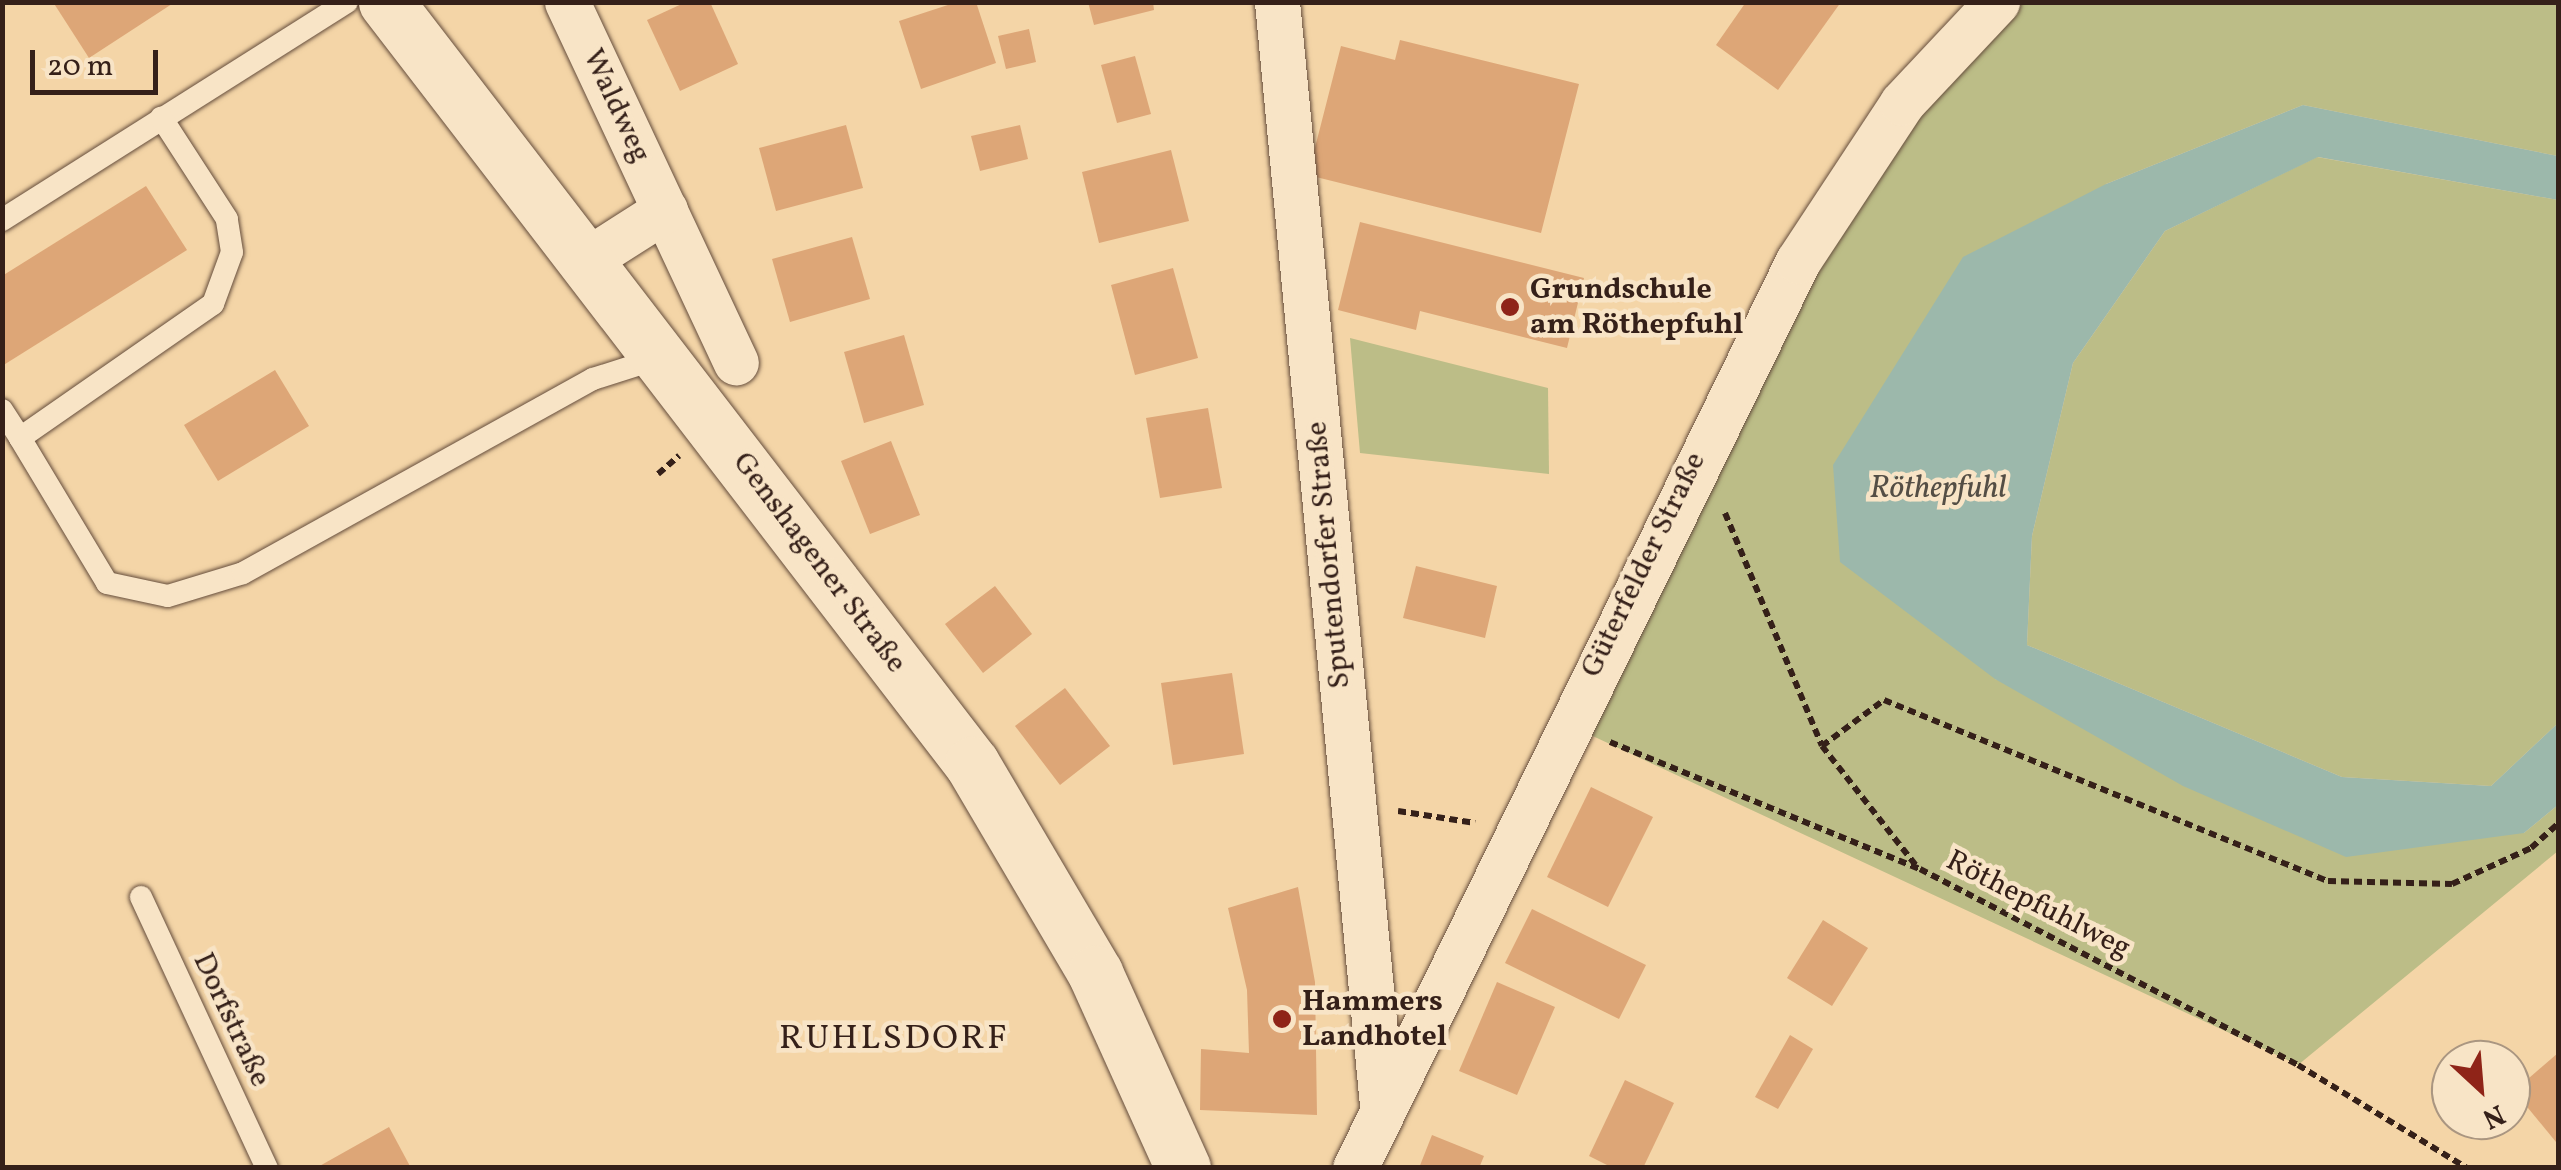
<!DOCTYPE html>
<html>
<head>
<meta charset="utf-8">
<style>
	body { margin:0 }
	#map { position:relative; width:2561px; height:1170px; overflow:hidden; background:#f4d5a7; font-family:Vollkorn,serif }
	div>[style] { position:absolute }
	.green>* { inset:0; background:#bcbd87 }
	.water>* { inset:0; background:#9cb8ab }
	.building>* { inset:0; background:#dda677 }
	.path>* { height:6px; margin-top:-3px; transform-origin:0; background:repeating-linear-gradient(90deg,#352019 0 8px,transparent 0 13px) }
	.roads { filter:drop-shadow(0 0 2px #654d3c) drop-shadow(0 0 2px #654d3c) }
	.service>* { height:22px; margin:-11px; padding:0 11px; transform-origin:11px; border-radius:11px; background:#f8e4c6 }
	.minor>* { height:45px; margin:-22.5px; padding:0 22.5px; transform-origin:22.5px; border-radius:22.5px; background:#f8e4c6 }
	.secondary>* { height:55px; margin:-27.5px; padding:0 27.5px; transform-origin:27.5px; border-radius:27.5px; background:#f8e4c6 }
	.dots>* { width:28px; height:28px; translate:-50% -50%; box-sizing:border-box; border:5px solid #f8e4c6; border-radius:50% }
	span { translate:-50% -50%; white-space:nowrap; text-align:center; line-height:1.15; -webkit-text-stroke:9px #f8e4c6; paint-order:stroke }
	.street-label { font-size:30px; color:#352019 }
	.poi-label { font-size:30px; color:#352019; font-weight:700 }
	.left { translate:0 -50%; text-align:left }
	.water-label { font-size:32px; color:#544e45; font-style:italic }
	.quarter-label { font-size:35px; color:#352019; letter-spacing:2.5px }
	.frame { position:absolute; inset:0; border:5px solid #352019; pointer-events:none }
	.north { position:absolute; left:2431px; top:1040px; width:100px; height:100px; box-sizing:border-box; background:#f8e4c6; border:2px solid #aa9681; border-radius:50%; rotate:154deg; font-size:28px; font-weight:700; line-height:40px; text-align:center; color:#352019 }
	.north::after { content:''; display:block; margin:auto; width:35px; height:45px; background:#8f2418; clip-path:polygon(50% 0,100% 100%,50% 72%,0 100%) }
	.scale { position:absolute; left:30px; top:50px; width:128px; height:45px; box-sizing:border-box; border:5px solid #352019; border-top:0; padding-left:12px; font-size:30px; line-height:35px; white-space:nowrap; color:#352019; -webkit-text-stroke:8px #f8e4c6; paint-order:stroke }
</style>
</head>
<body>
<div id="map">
	<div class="green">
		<div style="clip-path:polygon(1997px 3px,2558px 3px,2558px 156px,2303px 105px,2106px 184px,1995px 679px,2524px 833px,2558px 805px,2558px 851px,2298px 1065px,1567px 724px,1798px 261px)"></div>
		<div style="clip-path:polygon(2317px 157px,2558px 200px,2558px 723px,2491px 786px,2342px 777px,2027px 645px,2032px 536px,2073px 363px,2165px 231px)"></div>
		<div style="clip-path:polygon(1350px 338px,1548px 388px,1549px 474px,1360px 453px)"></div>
	</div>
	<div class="water">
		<div style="clip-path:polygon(2303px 105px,2558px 156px,2558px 200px,2318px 157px,2165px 231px,2073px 363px,2032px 536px,2027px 645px,2342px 777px,2491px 786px,2558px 723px,2558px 805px,2524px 833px,2346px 857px,2183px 786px,1995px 679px,1840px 562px,1833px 465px,1963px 257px,2106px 184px)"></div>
	</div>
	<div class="building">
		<div style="clip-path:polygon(53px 2px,175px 2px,89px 58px)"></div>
		<div style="clip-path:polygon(686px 2px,710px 2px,738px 64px,680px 91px,647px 20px)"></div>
		<div style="clip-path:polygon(957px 2px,976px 2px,996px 63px,921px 89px,899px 21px)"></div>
		<div style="clip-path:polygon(1088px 2px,1153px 2px,1154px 10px,1094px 25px)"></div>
		<div style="clip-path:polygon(1746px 2px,1841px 2px,1778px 90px,1716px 45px)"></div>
		<div style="clip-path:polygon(1029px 29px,1036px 62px,1006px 69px,998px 36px)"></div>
		<div style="clip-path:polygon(1400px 40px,1579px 84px,1541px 233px,1308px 175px,1341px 46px,1395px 60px)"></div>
		<div style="clip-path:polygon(1135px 56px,1151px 114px,1117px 123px,1101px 65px)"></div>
		<div style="clip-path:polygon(846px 125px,863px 188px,776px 211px,759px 148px)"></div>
		<div style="clip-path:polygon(1020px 125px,1028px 159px,980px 171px,971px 136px)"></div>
		<div style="clip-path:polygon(1171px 150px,1189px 221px,1099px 243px,1082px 172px)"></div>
		<div style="clip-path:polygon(146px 186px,187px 250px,2px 366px,2px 276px)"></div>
		<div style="clip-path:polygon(1360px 222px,1584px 278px,1567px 348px,1420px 311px,1416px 330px,1338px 310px)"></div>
		<div style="clip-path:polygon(852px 237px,870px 299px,790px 322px,772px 259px)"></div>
		<div style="clip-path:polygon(1173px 268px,1198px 358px,1135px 375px,1111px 285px)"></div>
		<div style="clip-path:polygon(904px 335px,924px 405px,864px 423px,844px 352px)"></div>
		<div style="clip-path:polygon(275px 370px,309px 426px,218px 481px,184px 425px)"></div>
		<div style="clip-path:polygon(1208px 408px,1222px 488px,1160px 498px,1146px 418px)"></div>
		<div style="clip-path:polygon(891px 441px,920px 515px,870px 534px,841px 461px)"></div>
		<div style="clip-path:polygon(1416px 566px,1497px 586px,1485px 638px,1403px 618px)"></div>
		<div style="clip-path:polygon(995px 586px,1032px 634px,983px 673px,945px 624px)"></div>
		<div style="clip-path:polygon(1232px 673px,1244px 754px,1173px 765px,1161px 683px)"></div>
		<div style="clip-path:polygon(1065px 688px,1110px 746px,1060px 785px,1015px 726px)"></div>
		<div style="clip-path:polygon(1591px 787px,1653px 817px,1608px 907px,1547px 877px)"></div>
		<div style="clip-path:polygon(1298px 887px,1315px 982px,1317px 1115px,1200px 1110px,1201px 1049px,1249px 1053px,1247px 990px,1228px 908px)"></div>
		<div style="clip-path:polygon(1532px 909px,1646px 965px,1619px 1019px,1505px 963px)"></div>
		<div style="clip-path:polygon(1823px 920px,1868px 948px,1832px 1006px,1787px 978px)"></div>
		<div style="clip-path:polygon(1497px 982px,1555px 1007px,1517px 1095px,1459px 1071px)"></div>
		<div style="clip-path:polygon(1790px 1035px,1813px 1049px,1778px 1109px,1755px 1097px)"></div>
		<div style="clip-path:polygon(2558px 1053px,2558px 1140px,2556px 1142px,2514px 1091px)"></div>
		<div style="clip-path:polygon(1625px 1080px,1674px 1103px,1643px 1168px,1613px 1168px,1589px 1156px)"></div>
		<div style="clip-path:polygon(389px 1127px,411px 1168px,316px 1168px)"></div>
		<div style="clip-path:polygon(1432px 1135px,1484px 1156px,1479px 1168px,1419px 1168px)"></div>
	</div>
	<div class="path">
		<div style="left:658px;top:474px;width:28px;rotate:-41deg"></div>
		<div style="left:1725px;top:513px;width:252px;rotate:67.4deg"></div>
		<div style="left:1822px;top:746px;width:155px;rotate:51.8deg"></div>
		<div style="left:1610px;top:742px;width:335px;rotate:22.3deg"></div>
		<div style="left:1920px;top:869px;width:426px;rotate:27.4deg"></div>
		<div style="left:2298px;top:1065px;width:198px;rotate:31.4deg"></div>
		<div style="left:1822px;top:746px;width:77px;rotate:-36.6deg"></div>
		<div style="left:1884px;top:700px;width:479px;rotate:22.2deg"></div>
		<div style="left:2328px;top:881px;width:124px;rotate:1.4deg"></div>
		<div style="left:2452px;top:884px;width:87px;rotate:-24.5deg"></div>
		<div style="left:2531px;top:848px;width:36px;rotate:-42deg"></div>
		<div style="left:1398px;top:811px;width:78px;rotate:8.9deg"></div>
	</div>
	<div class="roads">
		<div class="service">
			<div style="left:2px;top:220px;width:408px;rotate:-32.3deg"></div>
			<div style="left:2px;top:410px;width:33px;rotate:57deg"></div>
			<div style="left:20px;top:438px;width:235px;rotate:-34.8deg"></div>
			<div style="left:213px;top:304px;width:55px;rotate:-69.9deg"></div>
			<div style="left:232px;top:252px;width:33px;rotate:-99deg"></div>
			<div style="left:227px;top:219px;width:121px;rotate:-122.9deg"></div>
			<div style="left:20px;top:438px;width:169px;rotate:59deg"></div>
			<div style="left:107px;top:583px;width:62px;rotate:12deg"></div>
			<div style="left:168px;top:596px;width:78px;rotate:-17deg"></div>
			<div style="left:243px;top:573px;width:400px;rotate:-29deg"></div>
			<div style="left:593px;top:379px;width:69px;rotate:-17.7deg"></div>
			<div style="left:141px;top:897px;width:299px;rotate:65.1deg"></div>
		</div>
		<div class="minor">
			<div style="left:567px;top:2px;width:398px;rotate:64.9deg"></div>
			<div style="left:1277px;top:2px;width:1108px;rotate:84.56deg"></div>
			<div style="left:585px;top:261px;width:95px;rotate:-32.5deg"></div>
			<div style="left:1355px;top:1168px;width:1009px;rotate:-63.97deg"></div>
			<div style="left:1798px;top:261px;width:189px;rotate:-56.6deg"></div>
			<div style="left:1902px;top:103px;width:139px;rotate:-46.8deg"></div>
		</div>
		<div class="secondary">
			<div style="left:386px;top:2px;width:961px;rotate:52.44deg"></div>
			<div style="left:972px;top:764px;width:243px;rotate:59.5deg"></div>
			<div style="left:1095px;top:973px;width:214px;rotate:65.7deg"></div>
		</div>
	</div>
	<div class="dots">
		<div style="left:1510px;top:307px;background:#8f2418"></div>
		<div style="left:1282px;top:1019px;background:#8f2418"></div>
	</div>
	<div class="street-label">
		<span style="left:616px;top:106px;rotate:65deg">Waldweg</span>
		<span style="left:1329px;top:555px;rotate:-95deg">Sputendorfer Straße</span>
		<span style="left:819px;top:563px;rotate:53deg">Genshagener Straße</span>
		<span style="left:1644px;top:565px;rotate:-64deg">Güterfelder Straße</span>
		<span style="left:2038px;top:905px;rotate:27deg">Röthepfuhlweg</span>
		<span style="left:231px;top:1020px;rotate:65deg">Dorfstraße</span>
	</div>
	<div class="poi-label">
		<span class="left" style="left:1530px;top:307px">Grundschule<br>am Röthepfuhl</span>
		<span class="left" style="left:1302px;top:1019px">Hammers<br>Landhotel</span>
	</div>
	<div class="water-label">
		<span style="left:1938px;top:489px">Röthepfuhl</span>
	</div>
	<div class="quarter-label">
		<span style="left:894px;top:1039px">RUHLSDORF</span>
	</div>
	<div class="frame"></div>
	<div class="north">N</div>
	<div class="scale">20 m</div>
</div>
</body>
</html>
